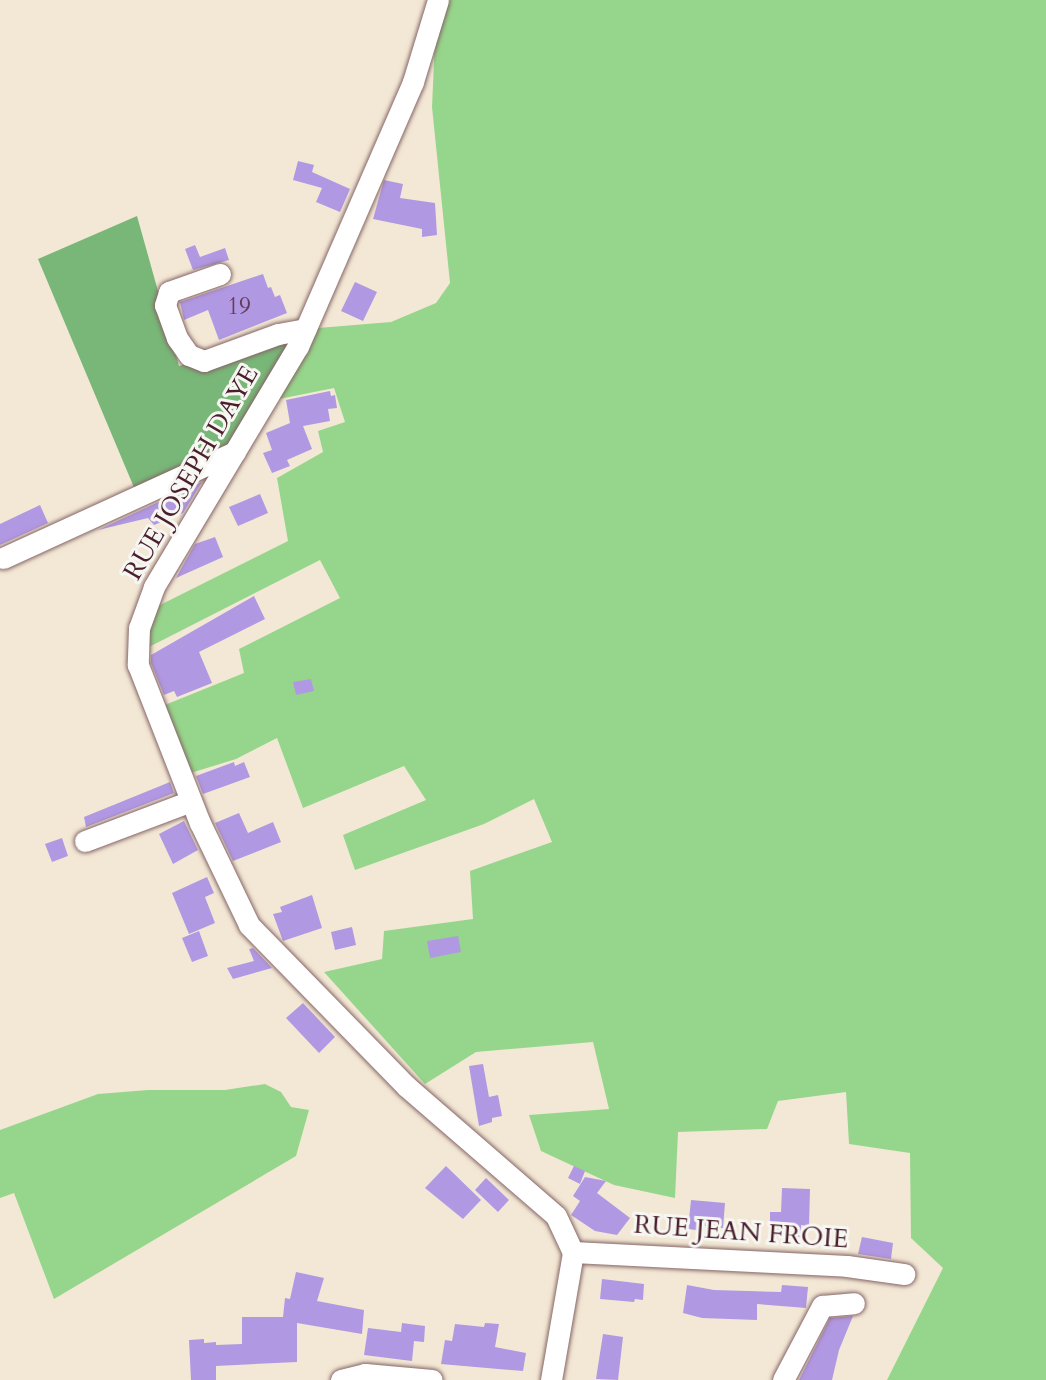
<!DOCTYPE html>
<html>
<head>
<meta charset="utf-8">
<style>
	body { margin:0 }
	#map { position:relative; width:1046px; height:1380px; overflow:hidden; background:#f3e8d5; font-family:Cardo,serif }
	div>[style] { position:absolute }
	.green>* { inset:0; background:#96d68c }
	.forest>* { inset:0; background:#78b778 }
	.building>* { inset:0; background:#b198e2 }
	.roads { filter:drop-shadow(0 0 2px #856566) drop-shadow(0 0 2px #856566) }
	.minor>* { height:21px; margin:-10.5px; padding:0 10.5px; transform-origin:10.5px; border-radius:10.5px; background:#fff }
	span { translate:-50% -50%; white-space:nowrap; text-align:center; line-height:1.15; -webkit-text-stroke:6px #f6f6f2; paint-order:stroke }
	.number-label { font-size:23px; color:#643d59 }
	.number-label span { -webkit-text-stroke-width:0 }
	.street-label { font-size:26px; color:#4a1f2b }
</style>
</head>
<body>
<div id="map">
	<div class="green">
		<div style="clip-path:polygon(447px 0,1046px 0,1046px 1380px,887px 1380px,943px 1268px,911px 1238px,910px 1153px,849px 1144px,846px 1092px,778px 1101px,767px 1129px,678px 1132px,675px 1198px,614px 1185px,541px 1151px,529px 1115px,609px 1109px,593px 1042px,476px 1052px,425px 1084px,324px 972px,382px 959px,384px 931px,473px 919px,470px 871px,552px 842px,534px 799px,484px 824px,355px 870px,343px 835px,426px 800px,404px 766px,303px 808px,277px 738px,236px 759px,181px 776px,155px 709px,244px 673px,239px 649px,340px 598px,320px 560px,145px 649px,154px 608px,288px 541px,277px 478px,323px 452px,318px 431px,345px 422px,334px 388px,279px 399px,306px 329px,391px 322px,436px 303px,450px 283px,432px 107px,435px 38px)"></div>
		<div style="clip-path:polygon(265px 1084px,281px 1092px,291px 1107px,309px 1110px,296px 1156px,54px 1299px,14px 1193px,0 1198px,0 1130px,98px 1094px,148px 1090px,225px 1090px)"></div>
	</div>
	<div class="forest">
		<div style="clip-path:polygon(137px 216px,179px 366px,306px 329px,235px 452px,138px 497px,38px 259px)"></div>
	</div>
	<div class="building">
		<div style="clip-path:polygon(298px 161px,314px 165px,312px 172px,350px 189px,340px 212px,316px 202px,322px 188px,293px 180px)"></div>
		<div style="clip-path:polygon(384px 180px,403px 184px,400px 198px,435px 203px,437px 235px,422px 237px,422px 229px,373px 219px)"></div>
		<div style="clip-path:polygon(195px 245px,200px 257px,225px 248px,229px 260px,193px 270px,185px 249px)"></div>
		<div style="clip-path:polygon(263px 274px,268px 288px,271px 287px,275px 297px,280px 295px,287px 313px,219px 340px,208px 310px,184px 320px,180px 302px)"></div>
		<div style="clip-path:polygon(355px 282px,377px 292px,363px 321px,341px 311px)"></div>
		<div style="clip-path:polygon(330px 391px,331px 396px,335px 395px,337px 408px,328px 409px,330px 421px,303px 426px,312px 449px,287px 460px,290px 466px,272px 473px,263px 453px,272px 450px,266px 433px,290px 423px,286px 400px)"></div>
		<div style="clip-path:polygon(202px 482px,183px 513px,154px 525px,148px 518px,98px 530px)"></div>
		<div style="clip-path:polygon(260px 494px,268px 513px,238px 526px,229px 507px)"></div>
		<div style="clip-path:polygon(40px 505px,48px 523px,0 545px,0 524px)"></div>
		<div style="clip-path:polygon(215px 537px,223px 557px,176px 578px,195px 544px)"></div>
		<div style="clip-path:polygon(254px 596px,265px 619px,199px 652px,212px 683px,177px 697px,174px 691px,164px 695px,151px 663px,151px 655px)"></div>
		<div style="clip-path:polygon(311px 679px,314px 691px,296px 695px,293px 682px)"></div>
		<div style="clip-path:polygon(234px 762px,235px 766px,244px 762px,250px 777px,203px 794px,196px 776px)"></div>
		<div style="clip-path:polygon(170px 782px,174px 793px,86px 827px,84px 817px)"></div>
		<div style="clip-path:polygon(239px 813px,248px 833px,273px 822px,281px 842px,233px 861px,215px 823px)"></div>
		<div style="clip-path:polygon(184px 821px,198px 850px,173px 864px,159px 834px)"></div>
		<div style="clip-path:polygon(62px 838px,68px 856px,52px 862px,45px 844px)"></div>
		<div style="clip-path:polygon(207px 877px,214px 893px,205px 897px,215px 923px,189px 934px,172px 893px)"></div>
		<div style="clip-path:polygon(312px 895px,322px 928px,283px 941px,273px 914px,282px 912px,280px 907px)"></div>
		<div style="clip-path:polygon(352px 927px,356px 945px,335px 950px,331px 932px)"></div>
		<div style="clip-path:polygon(199px 931px,208px 956px,192px 962px,182px 938px)"></div>
		<div style="clip-path:polygon(458px 936px,461px 952px,430px 958px,427px 941px)"></div>
		<div style="clip-path:polygon(253px 948px,272px 968px,233px 979px,227px 968px,254px 961px,249px 949px)"></div>
		<div style="clip-path:polygon(303px 1003px,335px 1037px,319px 1053px,286px 1018px)"></div>
		<div style="clip-path:polygon(483px 1064px,489px 1097px,498px 1095px,502px 1116px,492px 1118px,492px 1122px,479px 1126px,469px 1066px)"></div>
		<div style="clip-path:polygon(446px 1166px,481px 1200px,463px 1219px,425px 1188px)"></div>
		<div style="clip-path:polygon(574px 1166px,585px 1171px,580px 1184px,568px 1178px)"></div>
		<div style="clip-path:polygon(585px 1177px,606px 1181px,597px 1193px,630px 1218px,617px 1235px,595px 1231px,571px 1215px,580px 1201px,573px 1196px)"></div>
		<div style="clip-path:polygon(486px 1178px,509px 1200px,498px 1212px,475px 1190px)"></div>
		<div style="clip-path:polygon(782px 1188px,810px 1189px,809px 1226px,801px 1225px,801px 1237px,770px 1237px,770px 1212px,781px 1212px)"></div>
		<div style="clip-path:polygon(691px 1200px,725px 1203px,723px 1228px,704px 1226px,704px 1231px,688px 1229px)"></div>
		<div style="clip-path:polygon(862px 1237px,893px 1243px,891px 1259px,858px 1254px)"></div>
		<div style="clip-path:polygon(296px 1272px,324px 1278px,317px 1301px,364px 1310px,362px 1334px,297px 1323px,297px 1362px,216px 1366px,216px 1380px,191px 1380px,189px 1340px,204px 1339px,204px 1343px,216px 1342px,216px 1345px,242px 1344px,242px 1317px,283px 1317px,285px 1298px,290px 1299px)"></div>
		<div style="clip-path:polygon(602px 1279px,644px 1284px,643px 1300px,635px 1299px,634px 1302px,600px 1299px)"></div>
		<div style="clip-path:polygon(687px 1285px,714px 1290px,781px 1292px,782px 1285px,808px 1287px,806px 1308px,757px 1304px,757px 1320px,702px 1318px,683px 1313px)"></div>
		<div style="clip-path:polygon(853px 1316px,839px 1350px,832px 1380px,799px 1380px,830px 1318px)"></div>
		<div style="clip-path:polygon(402px 1323px,425px 1326px,424px 1342px,414px 1341px,412px 1361px,364px 1355px,368px 1328px,401px 1332px)"></div>
		<div style="clip-path:polygon(485px 1323px,499px 1324px,495px 1347px,526px 1353px,523px 1371px,441px 1364px,445px 1340px,452px 1341px,455px 1324px,484px 1327px)"></div>
		<div style="clip-path:polygon(603px 1334px,623px 1337px,618px 1380px,596px 1379px)"></div>
	</div>
	<div class="roads">
		<div class="minor">
			<div style="left:438px;top:0;width:86px;rotate:107deg"></div>
			<div style="left:413px;top:82px;width:288px;rotate:113.5deg"></div>
			<div style="left:298px;top:346px;width:281px;rotate:120.9deg"></div>
			<div style="left:154px;top:587px;width:44px;rotate:110.1deg"></div>
			<div style="left:139px;top:628px;width:37px;rotate:92deg"></div>
			<div style="left:138px;top:665px;width:170px;rotate:68.6deg"></div>
			<div style="left:200px;top:823px;width:113px;rotate:64.3deg"></div>
			<div style="left:249px;top:925px;width:225px;rotate:45.7deg"></div>
			<div style="left:406px;top:1086px;width:198px;rotate:40.9deg"></div>
			<div style="left:556px;top:1216px;width:40px;rotate:65deg"></div>
			<div style="left:220px;top:274px;width:54px;rotate:160.6deg"></div>
			<div style="left:169px;top:292px;width:14px;rotate:107deg"></div>
			<div style="left:165px;top:305px;width:35px;rotate:70deg"></div>
			<div style="left:177px;top:338px;width:21px;rotate:55deg"></div>
			<div style="left:189px;top:355px;width:16px;rotate:22deg"></div>
			<div style="left:204px;top:361px;width:79px;rotate:-20deg"></div>
			<div style="left:278px;top:334px;width:28px;rotate:-10deg"></div>
			<div style="left:3px;top:558px;width:255px;rotate:-24.6deg"></div>
			<div style="left:85px;top:841px;width:113px;rotate:-20.7deg"></div>
			<div style="left:341px;top:1380px;width:25px;rotate:-14deg"></div>
			<div style="left:365px;top:1374px;width:67px;rotate:5.1deg"></div>
			<div style="left:551px;top:1380px;width:130px;rotate:-80.2deg"></div>
			<div style="left:573px;top:1252px;width:274px;rotate:2.9deg"></div>
			<div style="left:847px;top:1266px;width:58px;rotate:8deg"></div>
			<div style="left:783px;top:1380px;width:84px;rotate:-62.2deg"></div>
			<div style="left:822px;top:1306px;width:32px;rotate:-5deg"></div>
		</div>
	</div>
	<div class="number-label">
		<span style="left:239px;top:307px">19</span>
	</div>
	<div class="street-label">
		<span style="left:191px;top:473px;rotate:-60deg">RUE JOSEPH DAYE</span>
		<span style="left:741px;top:1232px;rotate:4deg">RUE JEAN FROIE</span>
	</div>
</div>
</body>
</html>
